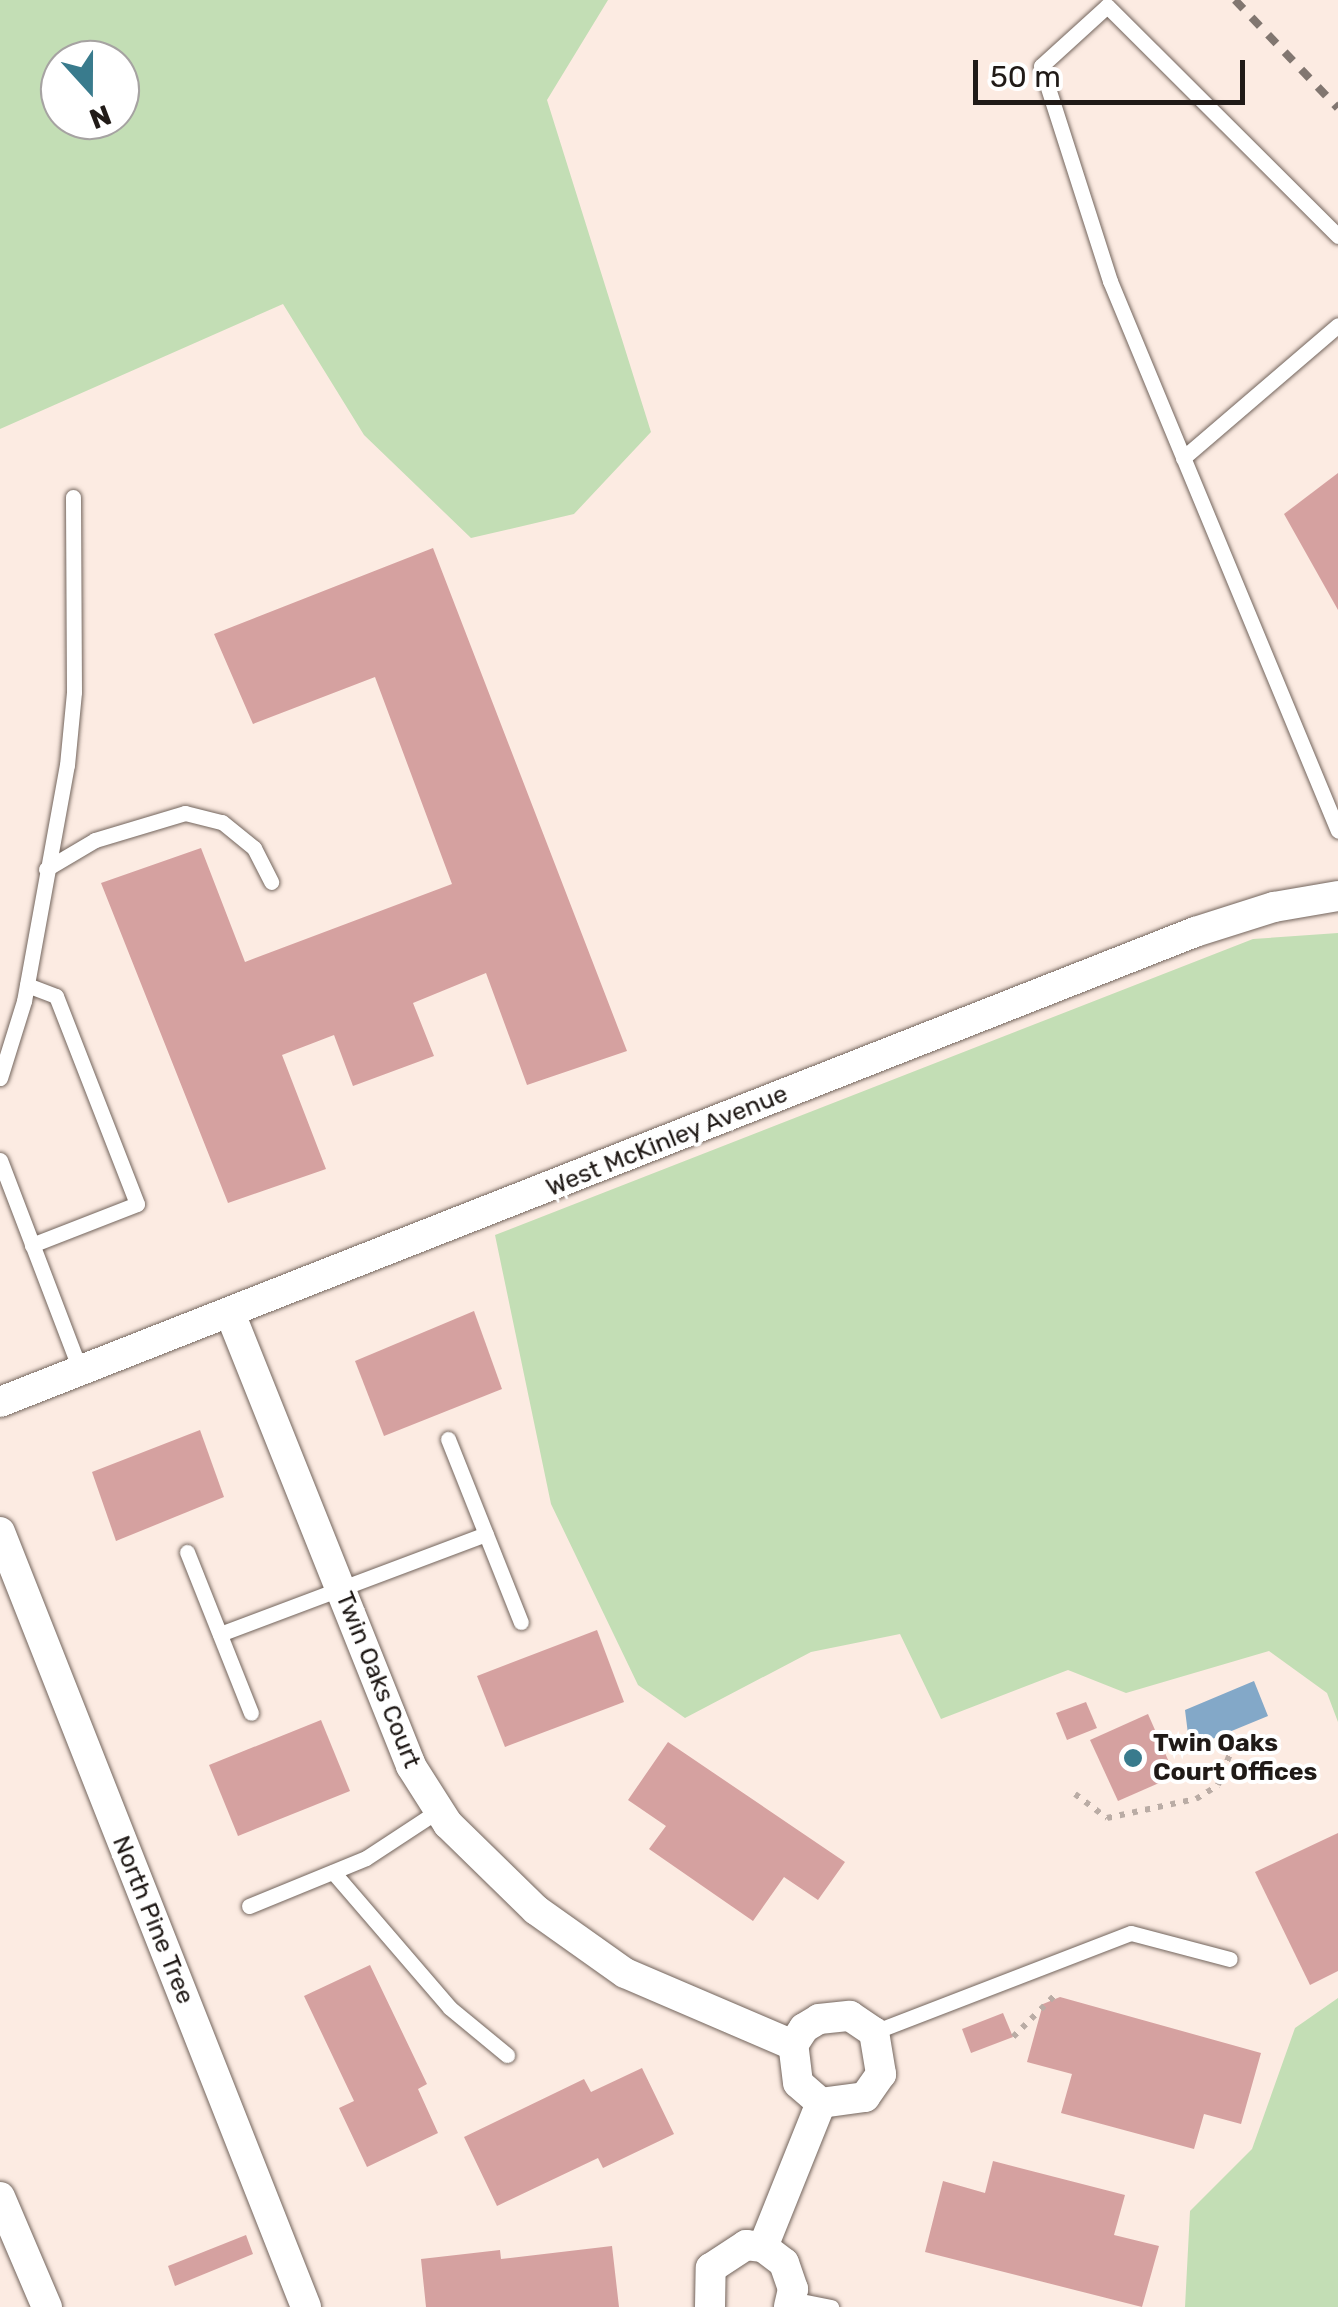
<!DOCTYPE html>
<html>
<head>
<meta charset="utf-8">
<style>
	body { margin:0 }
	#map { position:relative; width:1338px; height:2307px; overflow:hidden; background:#fcebe2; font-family:Rubik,sans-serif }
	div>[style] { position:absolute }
	.green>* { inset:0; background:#c3deb5 }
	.water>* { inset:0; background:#83a8c8 }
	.building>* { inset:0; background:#d5a1a0 }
	.path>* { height:6px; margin-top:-3px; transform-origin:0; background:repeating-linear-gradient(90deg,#baaca5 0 5px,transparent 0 13px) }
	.roads { filter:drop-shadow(0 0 2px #73655d) drop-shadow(0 0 2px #73655d) }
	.lane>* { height:15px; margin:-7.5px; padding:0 7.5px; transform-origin:7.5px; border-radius:7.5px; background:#fff }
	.street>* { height:30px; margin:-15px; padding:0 15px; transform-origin:15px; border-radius:15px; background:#fff }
	.rail>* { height:8px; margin-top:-4px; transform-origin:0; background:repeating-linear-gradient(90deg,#817670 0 12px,transparent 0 24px) }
	.dots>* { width:28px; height:28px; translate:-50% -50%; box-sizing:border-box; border:5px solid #fff; border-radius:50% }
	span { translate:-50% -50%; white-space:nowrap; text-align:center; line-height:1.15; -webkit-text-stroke:8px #fff; paint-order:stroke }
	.street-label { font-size:25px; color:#201a17 }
	.poi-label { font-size:25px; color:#201a17; font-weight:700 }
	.left { translate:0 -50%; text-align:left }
	.north { position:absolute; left:40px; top:40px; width:100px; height:100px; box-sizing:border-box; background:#fff; border:2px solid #a6a3a2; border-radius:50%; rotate:159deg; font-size:28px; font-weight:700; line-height:40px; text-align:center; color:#201a17 }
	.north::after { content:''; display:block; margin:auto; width:35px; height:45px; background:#397b8d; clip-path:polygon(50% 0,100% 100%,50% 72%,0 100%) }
	.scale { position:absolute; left:973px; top:60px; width:272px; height:45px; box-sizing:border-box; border:5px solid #201a17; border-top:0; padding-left:12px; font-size:30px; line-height:35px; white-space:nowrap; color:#201a17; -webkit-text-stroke:8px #fff; paint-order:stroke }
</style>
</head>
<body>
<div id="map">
	<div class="green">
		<div style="clip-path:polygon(evenodd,0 0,608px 0,547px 100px,651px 432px,574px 514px,471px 538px,364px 435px,283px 304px,0 429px,0 0,120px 60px,120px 120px,60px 120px,60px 60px,120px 60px)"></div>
		<div style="clip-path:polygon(1338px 933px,1338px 1722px,1327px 1693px,1269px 1651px,1126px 1693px,1068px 1670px,941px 1719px,900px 1634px,811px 1652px,685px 1718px,638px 1685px,551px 1504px,495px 1235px,1253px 939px)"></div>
		<div style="clip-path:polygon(1338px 1998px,1338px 2307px,1185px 2307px,1190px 2211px,1252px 2149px,1295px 2028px)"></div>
	</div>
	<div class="water">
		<div style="clip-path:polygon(1254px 1681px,1268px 1716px,1200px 1744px,1194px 1732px,1188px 1734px,1185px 1710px)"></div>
	</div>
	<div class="building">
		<div style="clip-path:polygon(1338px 473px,1338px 610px,1284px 514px)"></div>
		<div style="clip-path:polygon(433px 548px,627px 1051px,527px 1085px,486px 973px,413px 1003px,434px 1056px,353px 1086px,334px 1035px,282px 1055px,326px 1169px,228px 1203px,101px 883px,201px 848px,245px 962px,452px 884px,375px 677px,253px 724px,214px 634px)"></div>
		<div style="clip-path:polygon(474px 1311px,502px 1389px,384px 1436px,355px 1361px)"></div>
		<div style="clip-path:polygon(200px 1430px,224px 1497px,116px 1541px,92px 1472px)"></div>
		<div style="clip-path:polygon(597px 1630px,624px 1702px,505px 1747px,477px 1676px)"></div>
		<div style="clip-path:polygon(1086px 1702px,1097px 1728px,1067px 1740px,1056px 1713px)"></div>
		<div style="clip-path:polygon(1148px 1714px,1175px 1776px,1118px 1801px,1090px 1740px)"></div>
		<div style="clip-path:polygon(321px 1720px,350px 1791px,238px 1836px,209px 1765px)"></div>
		<div style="clip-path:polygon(668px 1742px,845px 1862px,818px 1900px,784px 1877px,753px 1921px,649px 1849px,666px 1826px,628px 1800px)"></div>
		<div style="clip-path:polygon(1338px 1833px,1338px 1971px,1310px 1985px,1255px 1872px)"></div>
		<div style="clip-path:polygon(370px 1965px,427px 2084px,418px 2089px,438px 2133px,367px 2167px,339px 2108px,354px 2101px,304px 1996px)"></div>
		<div style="clip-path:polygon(1060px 1997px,1261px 2053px,1241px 2124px,1204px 2114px,1194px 2149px,1061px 2113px,1072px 2074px,1027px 2062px,1043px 2004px)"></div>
		<div style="clip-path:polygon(1003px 2013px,1013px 2037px,971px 2053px,962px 2029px)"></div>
		<div style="clip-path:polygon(642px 2068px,674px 2134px,603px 2168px,598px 2158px,497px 2206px,464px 2137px,584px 2079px,591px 2092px)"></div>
		<div style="clip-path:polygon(993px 2161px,1125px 2195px,1114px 2235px,1159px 2246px,1142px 2307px,925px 2252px,943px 2181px,985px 2193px)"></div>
		<div style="clip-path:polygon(246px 2235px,253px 2254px,175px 2286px,168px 2266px)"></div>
		<div style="clip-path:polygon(612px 2246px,619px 2307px,426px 2307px,421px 2259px,500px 2250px,501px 2259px)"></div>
	</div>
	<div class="path">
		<div style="left:1075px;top:1794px;width:40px;rotate:37deg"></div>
		<div style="left:1107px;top:1818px;width:91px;rotate:-12.1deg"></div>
		<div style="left:1196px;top:1799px;width:26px;rotate:-32deg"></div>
		<div style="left:1218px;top:1785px;width:39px;rotate:-69deg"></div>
		<div style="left:1013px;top:2037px;width:62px;rotate:-45deg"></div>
	</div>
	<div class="roads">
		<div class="lane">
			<div style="left:1338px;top:236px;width:326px;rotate:-135.1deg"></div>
			<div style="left:1107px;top:6px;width:89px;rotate:137.7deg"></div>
			<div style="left:1041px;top:66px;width:226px;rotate:72.2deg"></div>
			<div style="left:1110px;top:281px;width:595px;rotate:67.48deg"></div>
			<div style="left:1183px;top:458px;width:204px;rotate:-40.6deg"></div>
			<div style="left:46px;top:869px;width:57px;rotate:-30.6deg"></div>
			<div style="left:95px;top:840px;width:94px;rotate:-16.7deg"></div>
			<div style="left:185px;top:813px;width:38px;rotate:14deg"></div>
			<div style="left:222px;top:822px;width:41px;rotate:39.1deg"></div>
			<div style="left:254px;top:848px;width:38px;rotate:63deg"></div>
			<div style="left:27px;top:985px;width:31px;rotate:21deg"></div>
			<div style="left:56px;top:996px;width:223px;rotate:68.7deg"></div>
			<div style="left:137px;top:1204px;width:113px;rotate:158.7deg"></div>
			<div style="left:0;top:1078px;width:81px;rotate:-72.7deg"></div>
			<div style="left:24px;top:1001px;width:240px;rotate:-79.7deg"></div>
			<div style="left:67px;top:765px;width:73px;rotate:-84.5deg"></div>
			<div style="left:74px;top:692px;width:195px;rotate:-90.3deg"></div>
			<div style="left:0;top:1160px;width:224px;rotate:69.1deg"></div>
			<div style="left:448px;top:1439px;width:197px;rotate:68.3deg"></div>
			<div style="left:187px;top:1552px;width:173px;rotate:68.3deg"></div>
			<div style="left:220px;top:1634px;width:284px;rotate:-20.6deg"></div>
			<div style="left:333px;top:1872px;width:179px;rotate:49.3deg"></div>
			<div style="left:450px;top:2008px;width:74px;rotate:39.5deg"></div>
			<div style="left:249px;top:1906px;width:126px;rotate:-22.3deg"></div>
			<div style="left:366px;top:1858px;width:87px;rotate:-33.3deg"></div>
			<div style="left:874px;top:2032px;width:275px;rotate:-21.1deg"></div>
			<div style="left:1131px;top:1933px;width:102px;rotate:14.7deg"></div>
			<div style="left:791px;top:2299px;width:41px;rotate:11.3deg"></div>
		</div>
		<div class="street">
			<div style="left:230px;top:1313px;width:488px;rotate:68.2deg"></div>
			<div style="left:411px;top:1766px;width:69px;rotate:57.5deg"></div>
			<div style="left:448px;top:1824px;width:123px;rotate:44.3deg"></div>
			<div style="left:536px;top:1910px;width:109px;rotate:35.3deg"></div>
			<div style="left:625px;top:1973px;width:183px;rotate:23.2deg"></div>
			<div style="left:793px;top:2045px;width:20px;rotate:-57deg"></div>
			<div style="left:804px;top:2028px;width:17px;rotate:-31deg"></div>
			<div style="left:819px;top:2019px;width:31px;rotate:-6deg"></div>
			<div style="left:850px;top:2016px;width:29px;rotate:34deg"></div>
			<div style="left:874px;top:2032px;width:43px;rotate:80.5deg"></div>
			<div style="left:881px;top:2074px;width:28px;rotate:125deg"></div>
			<div style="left:865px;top:2097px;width:44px;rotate:172.2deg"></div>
			<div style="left:821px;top:2103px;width:30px;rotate:-139deg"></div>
			<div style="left:798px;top:2083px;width:38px;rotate:-97deg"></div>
			<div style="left:0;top:1402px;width:1284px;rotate:-21.47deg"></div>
			<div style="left:1195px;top:932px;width:83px;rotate:-17.6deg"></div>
			<div style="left:1274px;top:907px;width:65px;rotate:-9.8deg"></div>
			<div style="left:0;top:1532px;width:833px;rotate:68.45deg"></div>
			<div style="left:0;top:2197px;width:120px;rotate:66.9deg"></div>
			<div style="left:763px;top:2247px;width:155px;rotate:-68.1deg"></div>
			<div style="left:710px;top:2307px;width:39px;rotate:-89deg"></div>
			<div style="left:711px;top:2268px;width:42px;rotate:-33.3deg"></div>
			<div style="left:746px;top:2245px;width:17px;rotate:7deg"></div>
			<div style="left:763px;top:2247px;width:26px;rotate:37deg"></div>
			<div style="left:784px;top:2263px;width:28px;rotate:71deg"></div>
			<div style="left:793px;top:2289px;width:18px;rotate:103deg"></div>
		</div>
	</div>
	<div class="rail">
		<div style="left:1235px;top:0;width:149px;rotate:46.4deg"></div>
	</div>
	<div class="dots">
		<div style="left:1133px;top:1758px;background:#397b8d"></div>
	</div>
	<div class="street-label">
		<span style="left:667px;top:1141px;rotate:-22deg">West McKinley Avenue</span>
		<span style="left:378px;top:1680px;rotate:68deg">Twin Oaks Court</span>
		<span style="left:153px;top:1920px;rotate:68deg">North Pine Tree</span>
	</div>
	<div class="poi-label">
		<span class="left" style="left:1153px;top:1758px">Twin Oaks<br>Court Offices</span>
	</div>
	<div class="north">N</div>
	<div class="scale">50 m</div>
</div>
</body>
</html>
